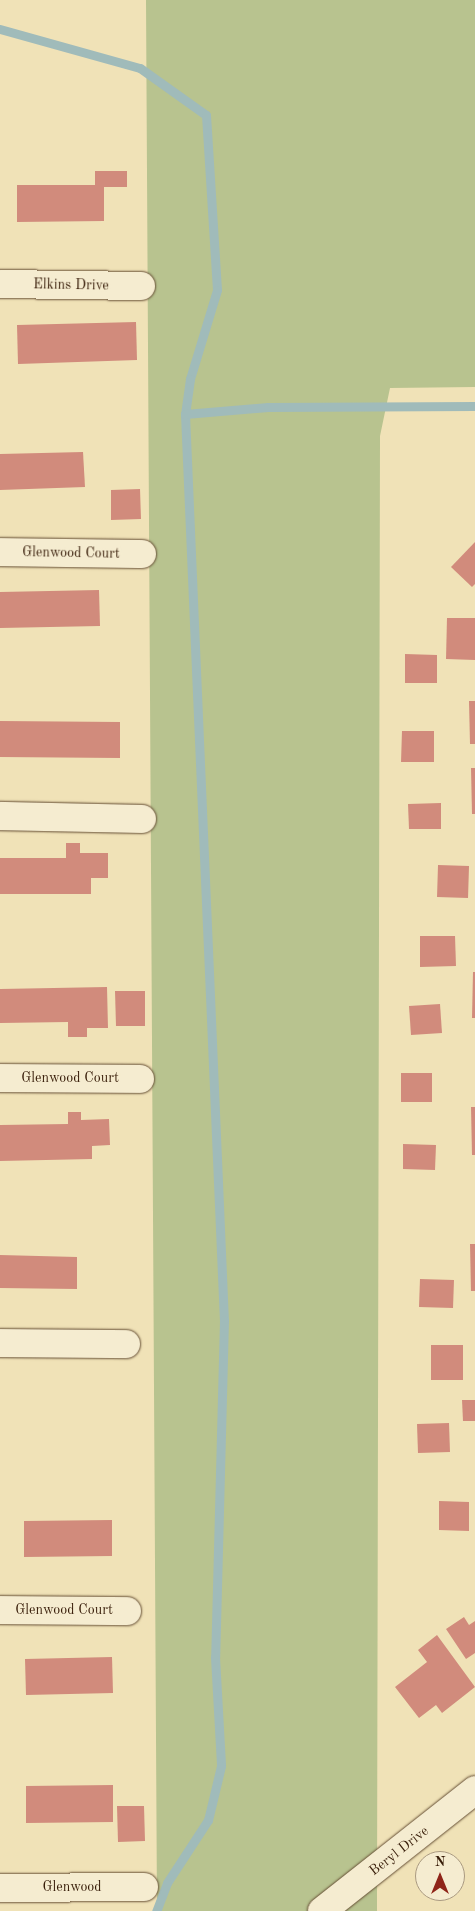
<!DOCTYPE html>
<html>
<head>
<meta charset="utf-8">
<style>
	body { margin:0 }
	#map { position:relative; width:475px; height:1911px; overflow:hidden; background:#f0e2b7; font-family:"Old Standard TT",serif }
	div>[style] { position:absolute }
	.green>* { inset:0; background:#b8c38f }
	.stream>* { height:9px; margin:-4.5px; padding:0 4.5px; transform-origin:4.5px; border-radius:4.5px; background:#a0bbba }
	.building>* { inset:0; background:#d18b7c }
	.roads { filter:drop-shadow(0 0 1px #654e34) drop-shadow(0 0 1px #654e34) }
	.minor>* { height:28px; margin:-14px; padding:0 14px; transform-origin:14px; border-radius:14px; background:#f5ecd0 }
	span { translate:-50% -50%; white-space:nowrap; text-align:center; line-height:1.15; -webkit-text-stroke:4px #f5ecd0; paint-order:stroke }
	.street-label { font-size:14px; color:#371c08 }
	.north { position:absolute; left:415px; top:1851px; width:50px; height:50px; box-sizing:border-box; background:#f5ecd0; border:1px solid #a99980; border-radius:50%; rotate:0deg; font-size:14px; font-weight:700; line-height:20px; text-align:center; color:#371c08 }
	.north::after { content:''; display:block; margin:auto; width:18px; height:22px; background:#8f2418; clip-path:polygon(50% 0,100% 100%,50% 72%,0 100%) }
</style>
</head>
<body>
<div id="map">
	<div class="green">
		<div style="clip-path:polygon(146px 0,475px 0,475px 387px,390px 388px,380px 436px,377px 1911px,157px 1911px)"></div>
	</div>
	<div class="stream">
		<div style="left:0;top:29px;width:145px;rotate:15.6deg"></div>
		<div style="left:140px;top:68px;width:81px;rotate:35.5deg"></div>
		<div style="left:206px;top:115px;width:175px;rotate:86.4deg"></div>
		<div style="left:217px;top:290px;width:93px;rotate:106.9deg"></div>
		<div style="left:190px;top:379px;width:35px;rotate:98deg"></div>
		<div style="left:185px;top:414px;width:907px;rotate:87.54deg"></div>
		<div style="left:224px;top:1320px;width:337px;rotate:91.5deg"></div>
		<div style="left:215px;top:1657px;width:109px;rotate:86.8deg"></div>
		<div style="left:221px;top:1766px;width:56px;rotate:103.5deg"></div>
		<div style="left:208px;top:1820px;width:75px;rotate:123.1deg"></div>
		<div style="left:167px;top:1883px;width:30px;rotate:111deg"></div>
		<div style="left:185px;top:414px;width:83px;rotate:-4.8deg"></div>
		<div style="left:268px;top:407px;width:207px;rotate:-0.3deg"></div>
	</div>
	<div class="building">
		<div style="clip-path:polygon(95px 171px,127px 171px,127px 187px,104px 187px,104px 221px,17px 222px,17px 185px,95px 185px)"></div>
		<div style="clip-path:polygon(136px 322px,137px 360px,18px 364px,17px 325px)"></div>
		<div style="clip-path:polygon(83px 452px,85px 487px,0 490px,0 454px)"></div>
		<div style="clip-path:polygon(140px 489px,141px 519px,111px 520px,111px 490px)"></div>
		<div style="clip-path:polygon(475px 542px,475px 584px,472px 587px,451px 567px)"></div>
		<div style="clip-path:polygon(99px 590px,100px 626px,0 628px,0 592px)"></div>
		<div style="clip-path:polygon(447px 618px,475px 618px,475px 660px,446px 659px)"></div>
		<div style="clip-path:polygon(405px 654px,437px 655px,437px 683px,405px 683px)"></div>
		<div style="clip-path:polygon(469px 701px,475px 701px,475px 744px,470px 744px)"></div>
		<div style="clip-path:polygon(0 721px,120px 722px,120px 758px,0 757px)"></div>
		<div style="clip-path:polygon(402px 731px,434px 731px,434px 762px,401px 762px)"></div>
		<div style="clip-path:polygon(471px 768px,475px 768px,475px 814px,472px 814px)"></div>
		<div style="clip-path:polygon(441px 803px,441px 829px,409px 829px,408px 804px)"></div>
		<div style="clip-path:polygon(66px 843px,80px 843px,80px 853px,108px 853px,108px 878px,91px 878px,91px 894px,0 894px,0 858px,66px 858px)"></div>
		<div style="clip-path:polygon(438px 865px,469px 866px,468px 898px,437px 897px)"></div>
		<div style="clip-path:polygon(420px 936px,455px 936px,456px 966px,420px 967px)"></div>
		<div style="clip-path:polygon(473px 972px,475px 972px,475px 1018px,472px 1018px)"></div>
		<div style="clip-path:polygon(107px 987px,108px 1028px,87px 1028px,87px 1037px,68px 1037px,68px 1022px,0 1023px,0 989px)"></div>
		<div style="clip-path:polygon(115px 991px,145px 991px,145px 1026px,116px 1026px)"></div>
		<div style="clip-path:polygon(440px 1004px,442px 1033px,411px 1035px,409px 1006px)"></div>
		<div style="clip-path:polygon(401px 1073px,432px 1073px,432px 1102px,401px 1102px)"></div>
		<div style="clip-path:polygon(471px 1107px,475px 1107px,475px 1155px,472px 1155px)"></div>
		<div style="clip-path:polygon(68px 1112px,81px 1112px,81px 1120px,109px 1119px,110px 1145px,92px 1146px,92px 1159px,0 1161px,0 1125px,68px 1124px)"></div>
		<div style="clip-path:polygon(403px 1144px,436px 1145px,435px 1170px,403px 1169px)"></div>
		<div style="clip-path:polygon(470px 1244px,475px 1244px,475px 1291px,471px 1291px)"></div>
		<div style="clip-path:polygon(0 1255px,77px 1257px,77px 1289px,0 1288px)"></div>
		<div style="clip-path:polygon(420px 1279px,454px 1280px,453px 1308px,419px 1307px)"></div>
		<div style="clip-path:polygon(431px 1345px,463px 1345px,463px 1380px,431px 1380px)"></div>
		<div style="clip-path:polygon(462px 1400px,475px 1400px,475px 1421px,463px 1421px)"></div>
		<div style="clip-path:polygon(449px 1423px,450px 1452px,418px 1453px,417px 1424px)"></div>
		<div style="clip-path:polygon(439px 1501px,469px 1502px,469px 1531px,439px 1530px)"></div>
		<div style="clip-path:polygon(112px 1520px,112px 1556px,24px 1557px,24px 1521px)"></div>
		<div style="clip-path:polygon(464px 1617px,469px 1625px,475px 1621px,475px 1653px,466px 1659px,446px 1629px)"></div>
		<div style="clip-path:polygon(437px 1635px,475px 1687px,442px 1713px,436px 1705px,419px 1718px,395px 1687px,427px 1662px,418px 1650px)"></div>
		<div style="clip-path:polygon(112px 1657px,113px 1693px,26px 1695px,25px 1659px)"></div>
		<div style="clip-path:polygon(113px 1785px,113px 1822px,26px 1823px,26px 1786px)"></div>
		<div style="clip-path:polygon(117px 1806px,144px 1806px,145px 1841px,118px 1842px)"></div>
	</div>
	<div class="roads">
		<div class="minor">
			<div style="left:0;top:284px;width:141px;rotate:0.8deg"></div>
			<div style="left:0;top:552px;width:142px;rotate:0.8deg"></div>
			<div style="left:0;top:816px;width:142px;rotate:1.2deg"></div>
			<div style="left:0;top:1078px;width:140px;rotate:0.4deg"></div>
			<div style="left:0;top:1343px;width:126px;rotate:0.5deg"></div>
			<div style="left:0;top:1610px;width:127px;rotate:0.5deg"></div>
			<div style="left:0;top:1888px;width:144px;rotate:-0.4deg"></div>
			<div style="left:322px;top:1911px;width:195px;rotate:-38.3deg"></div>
		</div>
	</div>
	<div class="street-label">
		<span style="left:71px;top:285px;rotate:1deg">Elkins Drive</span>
		<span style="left:71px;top:553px;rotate:1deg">Glenwood Court</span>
		<span style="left:70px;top:1078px">Glenwood Court</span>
		<span style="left:64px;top:1610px">Glenwood Court</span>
		<span style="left:399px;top:1851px;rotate:-38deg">Beryl Drive</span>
		<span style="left:72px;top:1887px">Glenwood</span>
	</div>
	<div class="north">N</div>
</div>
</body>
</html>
